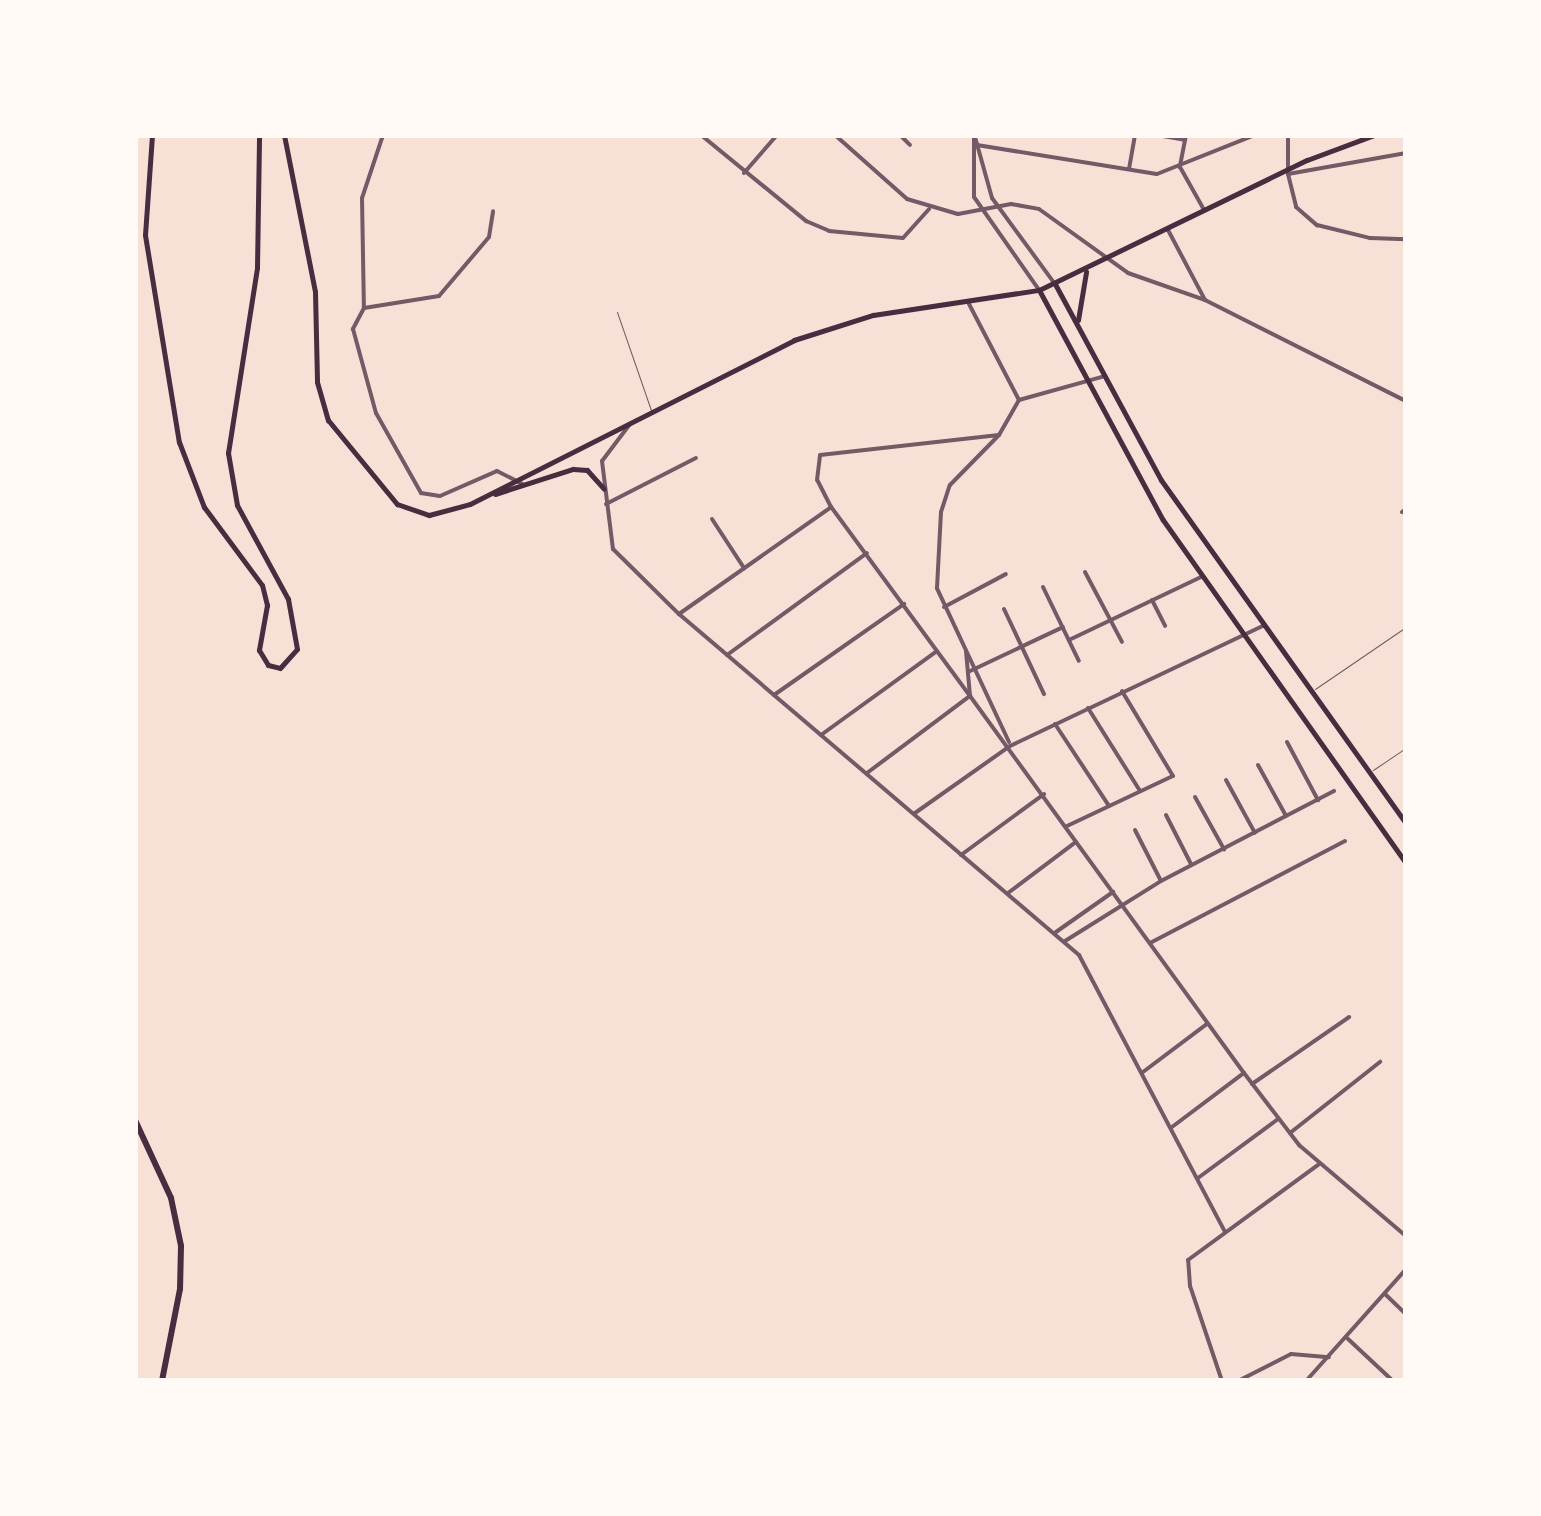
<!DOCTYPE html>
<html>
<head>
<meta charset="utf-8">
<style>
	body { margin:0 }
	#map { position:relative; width:1541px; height:1516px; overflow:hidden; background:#f7e1d7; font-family:"PT Sans Narrow",sans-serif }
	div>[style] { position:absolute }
	.service>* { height:1px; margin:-0.5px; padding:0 0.5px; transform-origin:0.5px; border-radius:0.5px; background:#755966 }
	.minor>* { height:4px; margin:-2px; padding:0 2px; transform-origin:2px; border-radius:2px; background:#755966 }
	.tertiary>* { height:4px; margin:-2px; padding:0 2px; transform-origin:2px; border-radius:2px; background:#755966 }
	.secondary>* { height:5px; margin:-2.5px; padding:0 2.5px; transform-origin:2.5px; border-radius:2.5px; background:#4a2c40 }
	.motorway>* { height:6px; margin:-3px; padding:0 3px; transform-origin:3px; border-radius:3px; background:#4a2c40 }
	span { translate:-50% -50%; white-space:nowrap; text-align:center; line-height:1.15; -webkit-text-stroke:10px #fffaf5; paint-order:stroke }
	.frame { position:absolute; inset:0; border:138px solid #fffaf5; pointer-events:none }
</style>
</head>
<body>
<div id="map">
	<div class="service">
		<div style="left:617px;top:312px;width:104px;rotate:70.9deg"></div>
		<div style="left:1315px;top:689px;width:110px;rotate:-34.3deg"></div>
		<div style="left:1373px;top:770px;width:40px;rotate:-34deg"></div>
	</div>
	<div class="minor">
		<div style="left:383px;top:135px;width:66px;rotate:108.4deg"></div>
		<div style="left:362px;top:198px;width:110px;rotate:89deg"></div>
		<div style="left:364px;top:308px;width:24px;rotate:118deg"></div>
		<div style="left:353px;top:329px;width:87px;rotate:74.7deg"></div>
		<div style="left:376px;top:413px;width:92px;rotate:60.6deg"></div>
		<div style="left:421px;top:493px;width:19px;rotate:9deg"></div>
		<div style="left:440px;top:496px;width:62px;rotate:-23.7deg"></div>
		<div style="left:497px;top:471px;width:29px;rotate:27deg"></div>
		<div style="left:701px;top:135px;width:136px;rotate:39.3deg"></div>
		<div style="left:806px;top:221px;width:25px;rotate:23deg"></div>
		<div style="left:829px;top:231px;width:74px;rotate:5.4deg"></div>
		<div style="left:903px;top:238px;width:39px;rotate:-48deg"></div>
		<div style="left:835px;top:135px;width:96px;rotate:41.6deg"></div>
		<div style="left:907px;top:199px;width:53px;rotate:16.4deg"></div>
		<div style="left:958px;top:214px;width:54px;rotate:-10.7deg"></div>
		<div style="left:1011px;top:204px;width:28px;rotate:10deg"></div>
		<div style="left:1039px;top:209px;width:110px;rotate:35.7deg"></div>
		<div style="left:1128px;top:273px;width:82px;rotate:19.3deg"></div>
		<div style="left:900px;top:135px;width:14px;rotate:45deg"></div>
		<div style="left:974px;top:135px;width:62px;rotate:90deg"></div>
		<div style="left:974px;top:197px;width:113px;rotate:55deg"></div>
		<div style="left:1157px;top:135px;width:28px;rotate:10deg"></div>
		<div style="left:1186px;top:135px;width:33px;rotate:101deg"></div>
		<div style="left:1180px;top:167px;width:47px;rotate:60.7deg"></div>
		<div style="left:1288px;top:135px;width:39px;rotate:90deg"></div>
		<div style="left:1288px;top:174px;width:120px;rotate:-10.1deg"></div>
		<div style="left:975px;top:137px;width:63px;rotate:74.4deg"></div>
		<div style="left:992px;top:198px;width:107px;rotate:53.8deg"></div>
		<div style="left:977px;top:145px;width:182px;rotate:9.2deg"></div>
		<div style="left:1157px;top:174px;width:105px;rotate:-21.7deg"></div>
		<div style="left:1129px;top:169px;width:35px;rotate:-80deg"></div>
		<div style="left:744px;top:173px;width:50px;rotate:-49deg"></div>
		<div style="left:1288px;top:174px;width:34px;rotate:76deg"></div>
		<div style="left:1296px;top:207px;width:28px;rotate:41deg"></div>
		<div style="left:1317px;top:225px;width:55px;rotate:13.8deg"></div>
		<div style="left:1370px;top:238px;width:36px;rotate:2deg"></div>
		<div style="left:364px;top:308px;width:76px;rotate:-9.1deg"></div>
		<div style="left:439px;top:296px;width:77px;rotate:-49.7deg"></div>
		<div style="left:489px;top:237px;width:26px;rotate:-81deg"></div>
		<div style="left:630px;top:424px;width:46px;rotate:127.1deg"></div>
		<div style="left:602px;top:461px;width:89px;rotate:82.9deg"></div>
		<div style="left:613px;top:549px;width:93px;rotate:44.6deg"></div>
		<div style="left:679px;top:614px;width:526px;rotate:40.45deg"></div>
		<div style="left:1079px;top:955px;width:311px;rotate:62.2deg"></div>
		<div style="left:606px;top:504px;width:101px;rotate:-27.1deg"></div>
		<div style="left:1402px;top:512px;width:5px;rotate:-37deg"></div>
		<div style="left:712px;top:519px;width:59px;rotate:56.9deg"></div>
		<div style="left:1085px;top:572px;width:79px;rotate:62.1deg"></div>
		<div style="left:1043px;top:587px;width:82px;rotate:64.1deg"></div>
		<div style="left:1152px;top:600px;width:29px;rotate:63deg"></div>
		<div style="left:944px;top:607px;width:70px;rotate:-28deg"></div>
		<div style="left:1004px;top:609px;width:94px;rotate:64.8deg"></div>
		<div style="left:679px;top:614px;width:186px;rotate:-35.1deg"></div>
		<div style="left:1069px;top:640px;width:148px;rotate:-25.5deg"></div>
		<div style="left:727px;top:655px;width:173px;rotate:-36.1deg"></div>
		<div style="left:968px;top:672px;width:105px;rotate:-25.3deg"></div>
		<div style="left:774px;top:695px;width:159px;rotate:-35deg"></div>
		<div style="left:1088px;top:708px;width:98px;rotate:57.9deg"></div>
		<div style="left:1055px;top:724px;width:98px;rotate:56.6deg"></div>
		<div style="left:821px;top:735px;width:143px;rotate:-35.9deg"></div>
		<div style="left:1287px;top:742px;width:66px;rotate:61.9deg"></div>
		<div style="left:1258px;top:765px;width:58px;rotate:61.2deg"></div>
		<div style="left:867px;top:773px;width:129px;rotate:-36.8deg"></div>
		<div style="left:970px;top:696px;width:235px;rotate:-126.3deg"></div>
		<div style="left:831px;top:507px;width:30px;rotate:-117deg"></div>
		<div style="left:817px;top:480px;width:25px;rotate:-83deg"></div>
		<div style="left:820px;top:455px;width:180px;rotate:-6.4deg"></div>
		<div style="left:1226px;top:780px;width:60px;rotate:61.3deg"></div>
		<div style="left:1195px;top:797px;width:60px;rotate:60.9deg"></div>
		<div style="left:915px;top:813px;width:116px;rotate:-35.2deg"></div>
		<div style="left:1010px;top:746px;width:282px;rotate:-25.4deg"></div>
		<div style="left:1166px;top:815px;width:55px;rotate:63deg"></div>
		<div style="left:1067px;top:826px;width:117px;rotate:-25.3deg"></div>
		<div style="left:1173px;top:776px;width:99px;rotate:-121deg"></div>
		<div style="left:1135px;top:830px;width:55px;rotate:63deg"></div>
		<div style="left:961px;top:855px;width:103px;rotate:-36.3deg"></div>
		<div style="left:1008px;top:893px;width:85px;rotate:-36.9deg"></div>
		<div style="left:1056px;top:932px;width:70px;rotate:-35.1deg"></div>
		<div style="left:1065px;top:941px;width:113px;rotate:-32deg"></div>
		<div style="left:1161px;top:881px;width:195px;rotate:-27.5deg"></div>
		<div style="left:1150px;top:943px;width:220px;rotate:-27.6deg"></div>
		<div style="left:1143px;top:1072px;width:80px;rotate:-36.9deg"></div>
		<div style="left:1252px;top:1084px;width:118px;rotate:-34.6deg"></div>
		<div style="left:1172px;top:1127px;width:90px;rotate:-36.9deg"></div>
		<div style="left:1290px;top:1133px;width:115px;rotate:-38.3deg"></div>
		<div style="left:1198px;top:1178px;width:99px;rotate:-36.4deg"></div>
		<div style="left:1385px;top:1294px;width:29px;rotate:44deg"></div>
		<div style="left:1347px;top:1338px;width:63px;rotate:43.1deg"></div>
		<div style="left:1222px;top:1381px;width:100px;rotate:-108.6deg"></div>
		<div style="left:1190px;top:1286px;width:26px;rotate:-94deg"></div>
		<div style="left:1188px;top:1260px;width:162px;rotate:-36.2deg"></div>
		<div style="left:1238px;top:1381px;width:59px;rotate:-27deg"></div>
		<div style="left:1291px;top:1354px;width:38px;rotate:5deg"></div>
		<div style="left:1306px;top:1381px;width:150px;rotate:-48.2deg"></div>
	</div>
	<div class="tertiary">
		<div style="left:1168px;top:230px;width:79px;rotate:62.1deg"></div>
		<div style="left:1205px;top:300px;width:225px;rotate:26.7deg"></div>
		<div style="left:969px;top:304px;width:108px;rotate:62.5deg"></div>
		<div style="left:966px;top:651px;width:45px;rotate:84.9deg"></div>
		<div style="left:970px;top:696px;width:466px;rotate:54deg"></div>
		<div style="left:1244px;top:1073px;width:91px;rotate:52.6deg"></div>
		<div style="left:1299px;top:1145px;width:140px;rotate:40.4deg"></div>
		<div style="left:1009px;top:742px;width:170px;rotate:-115.1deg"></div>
		<div style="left:937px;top:588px;width:76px;rotate:-87deg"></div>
		<div style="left:941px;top:512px;width:28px;rotate:-72deg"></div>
		<div style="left:950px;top:485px;width:70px;rotate:-45.6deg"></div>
		<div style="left:999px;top:435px;width:40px;rotate:-60.3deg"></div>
		<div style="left:1019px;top:400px;width:89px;rotate:-15.6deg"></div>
	</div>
	<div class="secondary">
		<div style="left:152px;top:135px;width:100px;rotate:94deg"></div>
		<div style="left:145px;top:235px;width:210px;rotate:80.7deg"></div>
		<div style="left:179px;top:442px;width:70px;rotate:69deg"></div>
		<div style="left:204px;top:507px;width:97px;rotate:53.4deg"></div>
		<div style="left:262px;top:585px;width:21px;rotate:76deg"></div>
		<div style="left:267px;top:605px;width:46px;rotate:100.1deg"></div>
		<div style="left:259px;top:650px;width:17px;rotate:59deg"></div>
		<div style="left:268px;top:665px;width:12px;rotate:14deg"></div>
		<div style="left:280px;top:668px;width:25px;rotate:-48deg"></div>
		<div style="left:297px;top:649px;width:51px;rotate:-100.2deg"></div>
		<div style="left:288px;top:599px;width:107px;rotate:-118.5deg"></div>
		<div style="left:237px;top:505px;width:53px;rotate:-99.8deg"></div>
		<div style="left:228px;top:453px;width:188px;rotate:-81.1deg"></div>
		<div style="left:257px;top:267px;width:132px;rotate:-89.1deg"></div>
		<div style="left:284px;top:135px;width:160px;rotate:78.8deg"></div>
		<div style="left:315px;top:292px;width:90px;rotate:88.7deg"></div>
		<div style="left:317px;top:382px;width:40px;rotate:74deg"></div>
		<div style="left:328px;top:420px;width:109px;rotate:50.6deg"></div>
		<div style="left:397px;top:504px;width:34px;rotate:19deg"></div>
		<div style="left:429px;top:515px;width:42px;rotate:-15deg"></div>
		<div style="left:470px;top:504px;width:363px;rotate:-26.8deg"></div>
		<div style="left:794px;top:340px;width:83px;rotate:-17.6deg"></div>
		<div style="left:873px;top:315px;width:168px;rotate:-8.6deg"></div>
		<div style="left:1039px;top:290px;width:298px;rotate:-25.9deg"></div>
		<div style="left:1307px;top:160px;width:72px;rotate:-20.5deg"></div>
		<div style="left:1055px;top:284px;width:223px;rotate:61.6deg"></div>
		<div style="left:1161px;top:480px;width:422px;rotate:54.5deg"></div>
		<div style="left:1039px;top:290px;width:261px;rotate:61.7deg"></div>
		<div style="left:1163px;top:520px;width:420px;rotate:54.7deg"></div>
		<div style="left:1078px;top:320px;width:49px;rotate:-80.5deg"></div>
		<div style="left:495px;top:494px;width:82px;rotate:-17.8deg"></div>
		<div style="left:573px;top:469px;width:14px;rotate:4deg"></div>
		<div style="left:587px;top:470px;width:25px;rotate:48deg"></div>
	</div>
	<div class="motorway">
		<div style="left:135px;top:669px;width:4px;rotate:90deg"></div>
		<div style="left:135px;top:1120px;width:86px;rotate:65.2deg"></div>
		<div style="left:171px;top:1198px;width:49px;rotate:78.2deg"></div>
		<div style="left:181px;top:1246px;width:43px;rotate:91.3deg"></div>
		<div style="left:180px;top:1289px;width:94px;rotate:101.1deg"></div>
	</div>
	<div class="frame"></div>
</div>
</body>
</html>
